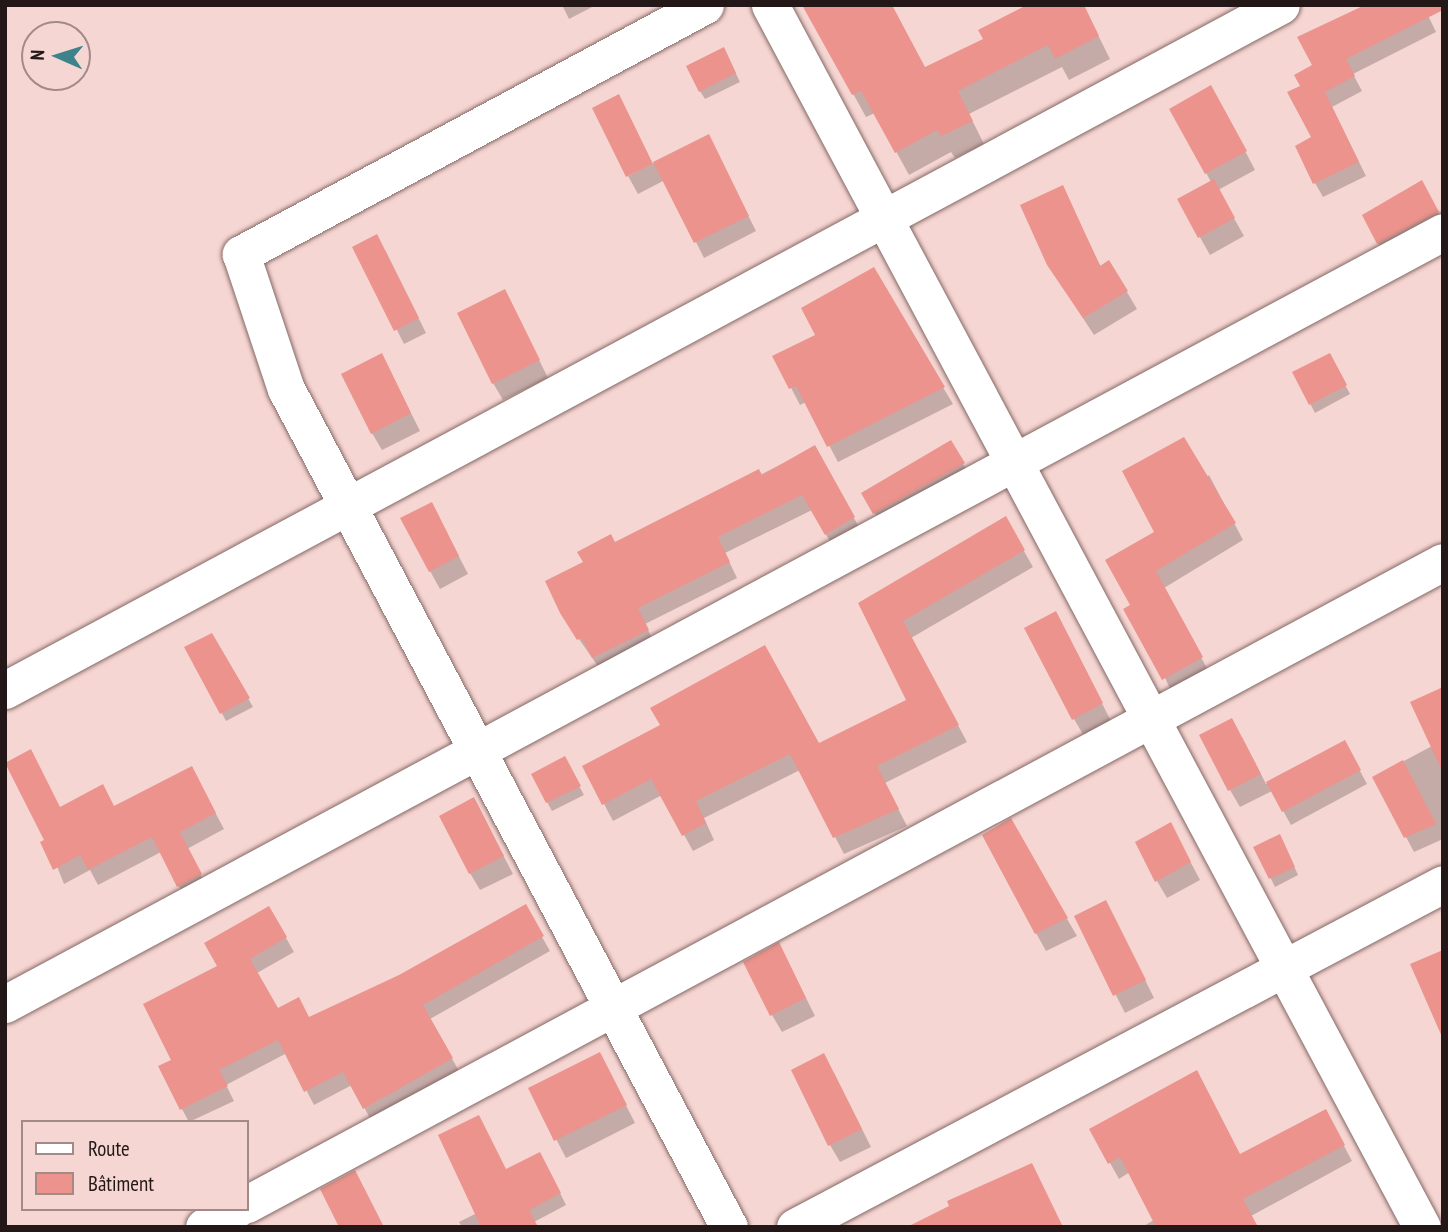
<!DOCTYPE html>
<html>
<head>
<meta charset="utf-8">
<style>
	body { margin:0 }
	#map { position:relative; width:1448px; height:1232px; overflow:hidden; background:#f6d6d3; font-family:"PT Sans Narrow",sans-serif }
	div>[style] { position:absolute }
	.shadow>* { inset:0; background:#0003 }
	.building>* { inset:0; background:#eb938c }
	.roads { filter:drop-shadow(0 0 2px #846865) drop-shadow(0 0 2px #846865) }
	.street>* { height:37px; margin:-18.5px; padding:0 18.5px; transform-origin:18.5px; border-radius:18.5px; background:#fff }
	span { translate:-50% -50%; white-space:nowrap; text-align:center; line-height:1.15; -webkit-text-stroke:7px #f6d6d3; paint-order:stroke }
	.frame { position:absolute; inset:0; border:7px solid #231817; pointer-events:none }
	.legend { position:absolute; left:21px; top:1120px; width:228px; height:91px; box-sizing:border-box; background:#f6d6d3; border:2px solid #a28a88; margin:0; padding:9px 12px; list-style:none; font-size:21px; color:#231817 }
	.legend li { display:flex; align-items:center; gap:14px; height:35px }
	.legend b { width:35px; border:2px solid #a28a88 }
	.north { position:absolute; left:21px; top:21px; width:70px; height:70px; box-sizing:border-box; background:#f6d6d3; border:2px solid #a28a88; border-radius:50%; rotate:273deg; font-size:19px; font-weight:700; line-height:28px; text-align:center; color:#231817 }
	.north::after { content:''; display:block; margin:auto; width:24px; height:32px; background:#3c838b; clip-path:polygon(50% 0,100% 100%,50% 72%,0 100%) }
</style>
</head>
<body>
<div id="map">
	<div class="shadow">
		<div style="clip-path:polygon(562px 5px,596px 5px,569px 19px)"></div>
		<div style="clip-path:polygon(804px 5px,925px 69px,985px 39px,1083px 5px,1110px 59px,1069px 80px,1062px 67px,969px 114px,984px 144px,955px 158px,951px 152px,909px 175px,875px 113px,866px 117px)"></div>
		<div style="clip-path:polygon(1423px 5px,1436px 32px,1353px 74px,1362px 91px,1332px 107px,1366px 176px,1323px 197px,1315px 183px,1313px 138px,1303px 87px)"></div>
		<div style="clip-path:polygon(728px 57px,740px 82px,705px 99px,700px 91px)"></div>
		<div style="clip-path:polygon(1221px 105px,1255px 170px,1218px 190px,1244px 236px,1210px 255px,1179px 200px,1211px 182px,1172px 109px)"></div>
		<div style="clip-path:polygon(708px 136px,756px 231px,704px 258px,665px 180px,638px 194px,628px 176px)"></div>
		<div style="clip-path:polygon(1421px 183px,1443px 221px,1386px 257px,1378px 243px)"></div>
		<div style="clip-path:polygon(1062px 187px,1101px 267px,1109px 262px,1137px 309px,1094px 335px,1060px 283px)"></div>
		<div style="clip-path:polygon(355px 247px,385px 250px,426px 333px,404px 344px)"></div>
		<div style="clip-path:polygon(873px 270px,953px 404px,838px 462px,806px 402px,800px 405px,775px 357px,818px 335px)"></div>
		<div style="clip-path:polygon(514px 309px,548px 378px,503px 400px,493px 383px)"></div>
		<div style="clip-path:polygon(1329px 355px,1350px 394px,1315px 413px,1294px 373px)"></div>
		<div style="clip-path:polygon(391px 373px,420px 431px,382px 450px,372px 433px)"></div>
		<div style="clip-path:polygon(951px 443px,973px 481px,885px 531px,863px 493px)"></div>
		<div style="clip-path:polygon(814px 448px,863px 534px,835px 550px,812px 510px,725px 553px,737px 578px,645px 624px,656px 646px,602px 672px,572px 629px,585px 563px)"></div>
		<div style="clip-path:polygon(1209px 475px,1243px 540px,1164px 588px,1210px 674px,1173px 695px,1132px 606px,1157px 533px)"></div>
		<div style="clip-path:polygon(1005px 518px,1033px 567px,911px 638px,967px 742px,885px 783px,907px 826px,844px 854px,800px 770px,704px 818px,714px 840px,693px 851px,662px 795px,613px 821px,584px 766px,819px 745px,908px 700px,860px 604px)"></div>
		<div style="clip-path:polygon(441px 522px,468px 574px,440px 589px,430px 571px)"></div>
		<div style="clip-path:polygon(1065px 631px,1111px 721px,1084px 736px,1074px 719px)"></div>
		<div style="clip-path:polygon(212px 635px,253px 707px,226px 721px,187px 648px)"></div>
		<div style="clip-path:polygon(1443px 689px,1443px 839px,1414px 852px,1374px 777px,1432px 746px)"></div>
		<div style="clip-path:polygon(1242px 737px,1266px 784px,1345px 743px,1367px 784px,1291px 825px,1272px 791px,1240px 807px,1230px 790px)"></div>
		<div style="clip-path:polygon(569px 767px,584px 795px,552px 811px,547px 802px)"></div>
		<div style="clip-path:polygon(200px 784px,224px 829px,187px 849px,209px 891px,187px 902px,161px 852px,98px 885px,90px 870px,64px 884px,47px 841px,60px 809px,114px 807px)"></div>
		<div style="clip-path:polygon(483px 817px,513px 874px,480px 890px,470px 873px)"></div>
		<div style="clip-path:polygon(1010px 821px,1077px 936px,1046px 951px,1036px 933px)"></div>
		<div style="clip-path:polygon(1180px 842px,1200px 880px,1167px 898px,1157px 881px)"></div>
		<div style="clip-path:polygon(1284px 844px,1298px 875px,1275px 887px,1256px 848px)"></div>
		<div style="clip-path:polygon(525px 907px,550px 951px,430px 1019px,460px 1073px,372px 1122px,352px 1085px,314px 1105px,287px 1053px,226px 1085px,234px 1101px,189px 1122px,182px 1109px,173px 1061px,219px 967px,269px 908px,294px 952px,257px 973px,277px 1010px,309px 1019px,400px 977px)"></div>
		<div style="clip-path:polygon(1076px 917px,1115px 919px,1154px 998px,1125px 1013px)"></div>
		<div style="clip-path:polygon(788px 962px,815px 1016px,782px 1032px,772px 1015px)"></div>
		<div style="clip-path:polygon(609px 1072px,635px 1123px,566px 1158px,530px 1089px)"></div>
		<div style="clip-path:polygon(834px 1073px,871px 1147px,840px 1162px,830px 1145px)"></div>
		<div style="clip-path:polygon(1334px 1127px,1352px 1161px,1251px 1216px,1257px 1227px,1142px 1227px,1154px 1220px,1130px 1172px,1119px 1179px,1091px 1129px,1240px 1156px)"></div>
		<div style="clip-path:polygon(546px 1165px,566px 1205px,534px 1222px,537px 1227px,462px 1227px,459px 1222px,477px 1213px,506px 1171px)"></div>
	</div>
	<div class="building">
		<div style="clip-path:polygon(802px 5px,892px 5px,925px 67px,983px 39px,978px 30px,1027px 5px,1084px 5px,1099px 36px,1055px 59px,1048px 45px,958px 91px,973px 121px,941px 136px,937px 130px,895px 153px,861px 91px,852px 95px)"></div>
		<div style="clip-path:polygon(1365px 5px,1443px 5px,1443px 10px,1346px 59px,1355px 76px,1325px 92px,1359px 162px,1313px 184px,1295px 146px,1311px 137px,1287px 92px,1300px 86px,1294px 75px,1312px 65px,1297px 37px)"></div>
		<div style="clip-path:polygon(724px 47px,736px 73px,699px 92px,686px 66px)"></div>
		<div style="clip-path:polygon(1211px 85px,1247px 151px,1205px 174px,1169px 109px)"></div>
		<div style="clip-path:polygon(619px 94px,653px 164px,626px 177px,592px 108px)"></div>
		<div style="clip-path:polygon(709px 134px,749px 216px,694px 243px,653px 162px)"></div>
		<div style="clip-path:polygon(1214px 179px,1235px 218px,1198px 238px,1177px 199px)"></div>
		<div style="clip-path:polygon(1422px 180px,1439px 212px,1377px 244px,1362px 215px)"></div>
		<div style="clip-path:polygon(1063px 185px,1100px 266px,1109px 260px,1128px 291px,1083px 318px,1047px 265px,1020px 205px)"></div>
		<div style="clip-path:polygon(377px 234px,419px 318px,394px 331px,352px 247px)"></div>
		<div style="clip-path:polygon(874px 267px,945px 387px,827px 447px,796px 386px,789px 389px,772px 356px,815px 335px,801px 308px)"></div>
		<div style="clip-path:polygon(505px 289px,540px 360px,492px 384px,457px 313px)"></div>
		<div style="clip-path:polygon(382px 353px,411px 413px,371px 434px,341px 374px)"></div>
		<div style="clip-path:polygon(1330px 353px,1347px 385px,1309px 405px,1292px 372px)"></div>
		<div style="clip-path:polygon(1184px 437px,1236px 523px,1156px 571px,1203px 657px,1162px 680px,1123px 609px,1130px 605px,1105px 560px,1154px 532px,1122px 471px)"></div>
		<div style="clip-path:polygon(951px 440px,965px 463px,873px 514px,861px 493px)"></div>
		<div style="clip-path:polygon(815px 445px,855px 517px,825px 535px,802px 495px,718px 537px,730px 562px,638px 608px,649px 630px,592px 658px,582px 638px,577px 640px,560px 613px,545px 581px,583px 562px,577px 552px,611px 534px,615px 542px,759px 469px,762px 475px)"></div>
		<div style="clip-path:polygon(432px 502px,459px 556px,429px 572px,400px 518px)"></div>
		<div style="clip-path:polygon(1006px 516px,1025px 550px,903px 621px,959px 725px,877px 766px,899px 809px,833px 838px,790px 754px,696px 801px,706px 823px,682px 836px,651px 779px,602px 805px,582px 766px,660px 725px,650px 708px,765px 645px,819px 743px,906px 700px,858px 603px)"></div>
		<div style="clip-path:polygon(1056px 611px,1103px 703px,1072px 720px,1024px 628px)"></div>
		<div style="clip-path:polygon(212px 633px,250px 698px,220px 714px,184px 647px)"></div>
		<div style="clip-path:polygon(1443px 687px,1443px 773px,1410px 702px)"></div>
		<div style="clip-path:polygon(1232px 718px,1261px 774px,1228px 791px,1199px 735px)"></div>
		<div style="clip-path:polygon(1345px 740px,1361px 770px,1282px 812px,1266px 782px)"></div>
		<div style="clip-path:polygon(31px 749px,60px 807px,103px 784px,114px 806px,192px 766px,216px 813px,180px 832px,202px 874px,177px 887px,152px 837px,88px 870px,80px 855px,53px 870px,40px 842px,44px 840px,5px 763px)"></div>
		<div style="clip-path:polygon(565px 756px,581px 786px,546px 803px,531px 774px)"></div>
		<div style="clip-path:polygon(1403px 760px,1436px 824px,1404px 838px,1372px 777px)"></div>
		<div style="clip-path:polygon(474px 797px,504px 856px,469px 874px,439px 816px)"></div>
		<div style="clip-path:polygon(1011px 818px,1068px 918px,1035px 934px,982px 835px)"></div>
		<div style="clip-path:polygon(1171px 822px,1191px 862px,1155px 882px,1135px 842px)"></div>
		<div style="clip-path:polygon(1280px 834px,1295px 867px,1269px 879px,1253px 847px)"></div>
		<div style="clip-path:polygon(1106px 900px,1146px 980px,1113px 996px,1074px 916px)"></div>
		<div style="clip-path:polygon(526px 904px,544px 936px,423px 1005px,453px 1058px,363px 1109px,343px 1072px,304px 1092px,278px 1040px,219px 1070px,228px 1086px,180px 1110px,158px 1066px,171px 1060px,143px 1004px,217px 966px,204px 943px,269px 906px,287px 937px,250px 959px,278px 1008px,299px 997px,309px 1017px,399px 975px)"></div>
		<div style="clip-path:polygon(779px 942px,806px 998px,770px 1016px,743px 962px)"></div>
		<div style="clip-path:polygon(1443px 950px,1443px 1039px,1410px 964px)"></div>
		<div style="clip-path:polygon(600px 1052px,627px 1105px,554px 1141px,528px 1088px)"></div>
		<div style="clip-path:polygon(824px 1053px,862px 1129px,828px 1146px,791px 1070px)"></div>
		<div style="clip-path:polygon(1197px 1070px,1240px 1154px,1326px 1109px,1345px 1145px,1243px 1199px,1258px 1227px,1156px 1227px,1120px 1157px,1108px 1164px,1089px 1129px)"></div>
		<div style="clip-path:polygon(479px 1115px,506px 1169px,540px 1152px,561px 1193px,529px 1210px,538px 1227px,481px 1227px,438px 1135px)"></div>
		<div style="clip-path:polygon(1032px 1163px,1063px 1227px,907px 1227px,949px 1206px,947px 1201px)"></div>
		<div style="clip-path:polygon(355px 1170px,384px 1227px,339px 1227px,320px 1189px)"></div>
	</div>
	<div class="roads">
		<div class="street">
			<div style="left:705px;top:5px;width:527px;rotate:151.78deg"></div>
			<div style="left:241px;top:254px;width:142px;rotate:71.6deg"></div>
			<div style="left:286px;top:389px;width:948px;rotate:62.14deg"></div>
			<div style="left:770px;top:5px;width:1385px;rotate:61.92deg"></div>
			<div style="left:5px;top:690px;width:1448px;rotate:-28.23deg"></div>
			<div style="left:5px;top:1004px;width:1632px;rotate:-28.23deg"></div>
			<div style="left:247px;top:1204px;width:1357px;rotate:-28.23deg"></div>
			<div style="left:204px;top:1227px;width:38px;rotate:-29deg"></div>
			<div style="left:795px;top:1227px;width:733px;rotate:-27.89deg"></div>
		</div>
	</div>
	<div class="frame"></div>
	<ul class="legend">
	<li><b style="height:9px;background:#fff"></b>Route</li>
	<li><b style="height:19px;background:#eb938c"></b>Bâtiment</li>
	</ul>
	<div class="north">N</div>
</div>
</body>
</html>
